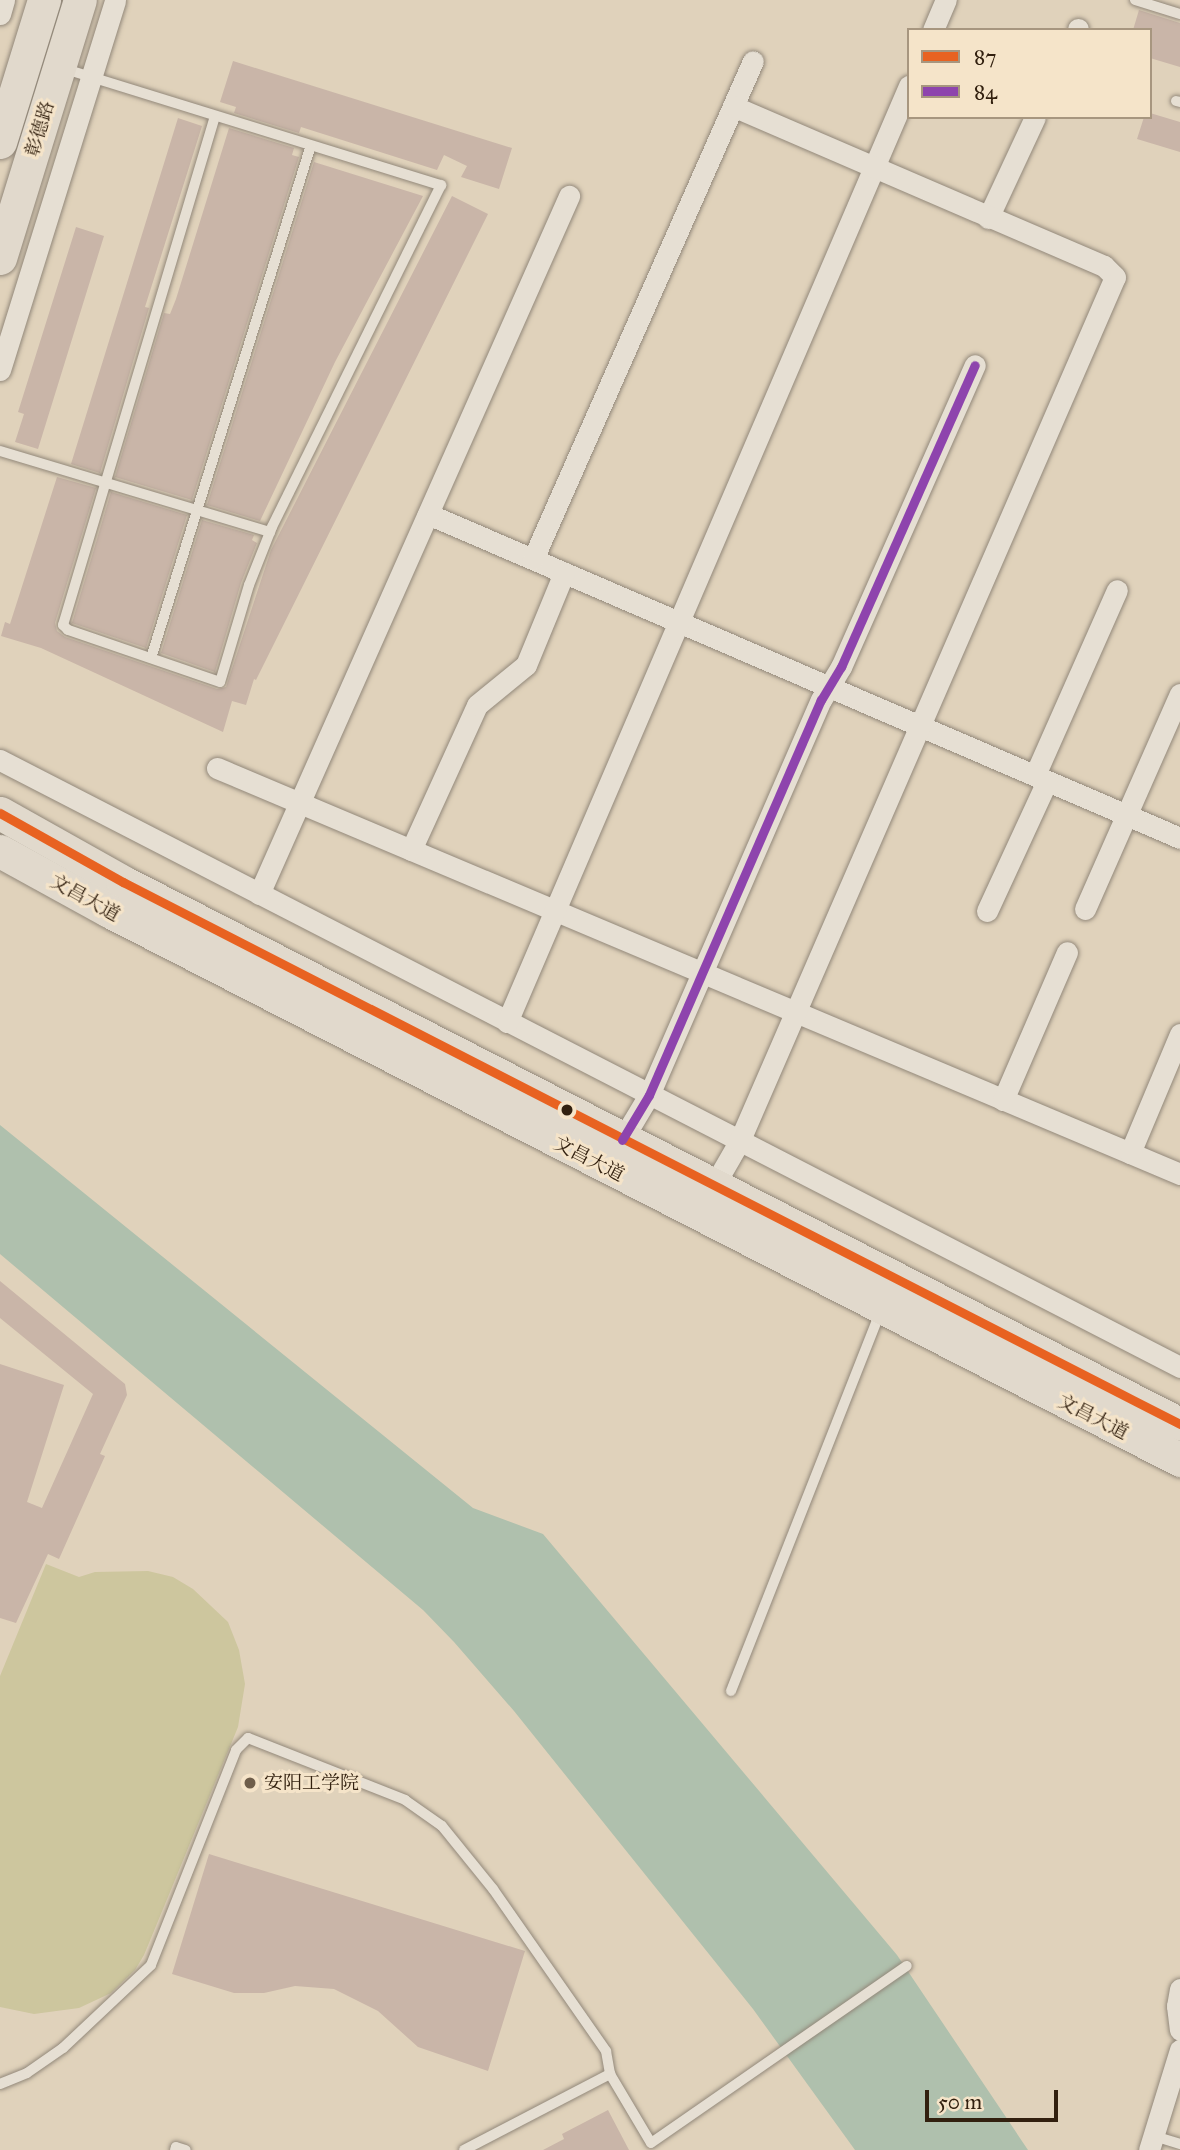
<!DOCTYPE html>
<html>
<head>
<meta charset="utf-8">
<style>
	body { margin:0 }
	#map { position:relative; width:1180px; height:2150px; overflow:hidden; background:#e0d2bb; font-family:"IM FELL Great Primer","Noto Serif SC",serif }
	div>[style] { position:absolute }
	.green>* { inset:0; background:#cdc69e }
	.water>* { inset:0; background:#afc0ad }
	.building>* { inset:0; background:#c9b5a8 }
	.roads { filter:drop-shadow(0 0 2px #92887a) drop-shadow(0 0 2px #92887a) }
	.lane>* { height:10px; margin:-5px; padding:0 5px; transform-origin:5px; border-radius:5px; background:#e6dfd3 }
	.street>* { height:21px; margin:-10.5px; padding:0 10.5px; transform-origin:10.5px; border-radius:10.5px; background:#e6dfd3 }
	.primary>* { height:33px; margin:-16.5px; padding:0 16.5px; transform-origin:16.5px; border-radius:16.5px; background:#e1d9cc }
	.bus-1>* { height:9px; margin:-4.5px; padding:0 4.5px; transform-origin:4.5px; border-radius:4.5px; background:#e86221 }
	.bus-2>* { height:9px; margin:-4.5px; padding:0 4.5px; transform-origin:4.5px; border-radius:4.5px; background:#8e44ad }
	.dots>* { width:19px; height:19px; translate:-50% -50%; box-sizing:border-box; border:4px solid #f5e4c9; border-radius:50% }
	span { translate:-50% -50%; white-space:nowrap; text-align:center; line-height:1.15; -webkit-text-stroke:6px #f5e4c9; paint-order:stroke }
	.street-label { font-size:19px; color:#32200f }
	.poi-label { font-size:19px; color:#32200f }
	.left { translate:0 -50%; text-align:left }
	.legend { position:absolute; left:907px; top:28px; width:245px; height:91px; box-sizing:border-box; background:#f5e4c9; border:2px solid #a7967f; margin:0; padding:9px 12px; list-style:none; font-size:21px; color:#32200f }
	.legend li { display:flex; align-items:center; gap:14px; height:35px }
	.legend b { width:35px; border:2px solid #a7967f }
	.scale { position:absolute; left:925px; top:2090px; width:133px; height:32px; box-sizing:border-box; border:4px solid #32200f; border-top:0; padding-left:9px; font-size:21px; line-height:24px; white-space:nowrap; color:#32200f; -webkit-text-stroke:5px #f5e4c9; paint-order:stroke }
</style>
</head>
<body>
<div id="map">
	<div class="green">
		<div style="clip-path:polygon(46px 1564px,79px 1577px,95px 1572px,148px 1571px,173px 1577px,193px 1589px,228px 1622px,239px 1650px,245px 1684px,238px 1727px,144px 1955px,135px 1970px,111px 1993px,79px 2008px,34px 2014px,0 2007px,0 1676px)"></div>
	</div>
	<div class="water">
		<div style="clip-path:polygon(0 1125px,473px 1508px,543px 1534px,897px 1955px,1028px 2150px,855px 2150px,753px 2009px,514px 1711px,454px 1642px,423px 1610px,0 1254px)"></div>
	</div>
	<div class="building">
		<div style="clip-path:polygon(1139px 10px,1180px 23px,1180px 67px,1150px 58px,1150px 30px,1133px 30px)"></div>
		<div style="clip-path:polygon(233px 61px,512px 148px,499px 189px,461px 177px,467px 166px,444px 155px,437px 170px,301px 127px,299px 133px,234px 113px,236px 107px,220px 102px)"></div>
		<div style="clip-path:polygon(1150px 113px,1180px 122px,1180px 152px,1137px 139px,1144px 117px,1150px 117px)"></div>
		<div style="clip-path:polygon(178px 118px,202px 126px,145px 307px,149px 308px,100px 473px,71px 464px)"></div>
		<div style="clip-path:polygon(229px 128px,294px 148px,292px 155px,299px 157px,192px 500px,115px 477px,164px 313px,170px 314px,176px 299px)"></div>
		<div style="clip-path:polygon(314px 162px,423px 196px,335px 362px,260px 521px,207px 505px)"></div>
		<div style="clip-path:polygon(452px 196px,488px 214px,256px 680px,254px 679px,246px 705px,232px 701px,223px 732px,41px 648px,1px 636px,5px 622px,10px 624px,57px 477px,96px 488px,55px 623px,57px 631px,65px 637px,217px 689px,226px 687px,271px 550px)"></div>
		<div style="clip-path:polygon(76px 227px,104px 236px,38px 449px,15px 442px,24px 414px,18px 412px)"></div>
		<div style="clip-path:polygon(111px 492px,187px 515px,146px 648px,72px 623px)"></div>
		<div style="clip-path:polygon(202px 520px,254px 535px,252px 540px,257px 543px,241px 583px,215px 672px,161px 653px)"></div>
		<div style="clip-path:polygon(0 1281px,125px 1384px,127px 1395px,100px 1454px,105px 1456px,59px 1559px,48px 1554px,16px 1623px,0 1618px,0 1364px,64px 1385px,27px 1502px,42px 1508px,93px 1394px,0 1318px)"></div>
		<div style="clip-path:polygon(209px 1854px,525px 1951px,488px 2071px,418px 2047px,378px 2011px,334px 1989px,295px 1986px,264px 1993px,234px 1993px,172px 1974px)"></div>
		<div style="clip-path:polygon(608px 2110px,629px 2150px,543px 2150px,564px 2139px,562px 2134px)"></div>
	</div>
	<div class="roads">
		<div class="lane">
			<div style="left:1135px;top:0;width:47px;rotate:17.3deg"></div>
			<div style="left:62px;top:68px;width:397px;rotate:17.2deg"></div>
			<div style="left:441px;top:185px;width:381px;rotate:116.3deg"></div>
			<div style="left:272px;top:527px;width:62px;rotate:111.6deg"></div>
			<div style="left:249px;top:585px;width:101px;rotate:106.6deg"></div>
			<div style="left:220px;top:682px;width:161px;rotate:-161.1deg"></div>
			<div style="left:68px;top:630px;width:7px;rotate:-135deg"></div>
			<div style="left:63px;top:625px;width:531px;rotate:-73.37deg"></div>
			<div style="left:1176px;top:101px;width:4px;rotate:14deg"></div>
			<div style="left:0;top:451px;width:282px;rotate:16.7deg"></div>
			<div style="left:151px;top:658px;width:537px;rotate:-72.68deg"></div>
			<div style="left:731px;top:1691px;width:407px;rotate:-68.5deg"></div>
			<div style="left:0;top:2084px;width:29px;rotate:-22deg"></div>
			<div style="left:27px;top:2073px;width:44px;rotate:-34.8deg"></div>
			<div style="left:63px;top:2048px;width:121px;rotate:-43.3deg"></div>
			<div style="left:151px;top:1965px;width:231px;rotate:-68.4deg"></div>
			<div style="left:236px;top:1750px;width:17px;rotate:-45deg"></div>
			<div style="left:248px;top:1738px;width:169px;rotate:21.5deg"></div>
			<div style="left:405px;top:1800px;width:45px;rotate:35.1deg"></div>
			<div style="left:442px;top:1826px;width:81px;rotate:51deg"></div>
			<div style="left:493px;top:1889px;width:198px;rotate:55.1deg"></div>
			<div style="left:606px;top:2051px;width:23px;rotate:80deg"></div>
			<div style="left:610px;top:2074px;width:80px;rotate:59.3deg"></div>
			<div style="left:651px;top:2143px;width:311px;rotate:-34.7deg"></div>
			<div style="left:1154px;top:2136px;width:27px;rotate:17deg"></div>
			<div style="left:175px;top:2150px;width:3px;rotate:-72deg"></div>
			<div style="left:176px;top:2147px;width:10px;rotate:17deg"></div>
			<div style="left:464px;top:2150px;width:165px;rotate:-27.5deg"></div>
		</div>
		<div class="street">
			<div style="left:0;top:14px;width:15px;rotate:-74deg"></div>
			<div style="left:933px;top:30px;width:33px;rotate:-67deg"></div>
			<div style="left:1078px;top:30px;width:1px;rotate:-90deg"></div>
			<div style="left:988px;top:218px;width:111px;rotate:-65deg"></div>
			<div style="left:0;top:370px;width:387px;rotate:-72.7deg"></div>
			<div style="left:428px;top:514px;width:819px;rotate:23.31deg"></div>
			<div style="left:533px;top:559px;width:544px;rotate:-66.17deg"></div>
			<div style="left:0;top:760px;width:1327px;rotate:27.22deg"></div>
			<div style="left:217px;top:768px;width:1045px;rotate:22.86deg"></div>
			<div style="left:1035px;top:775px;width:202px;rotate:-66.1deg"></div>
			<div style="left:411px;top:850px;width:159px;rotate:-65.5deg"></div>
			<div style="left:477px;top:705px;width:63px;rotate:-39.2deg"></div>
			<div style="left:526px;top:665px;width:100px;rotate:-67.6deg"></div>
			<div style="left:259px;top:894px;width:764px;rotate:-66.05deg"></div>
			<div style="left:1085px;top:909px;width:235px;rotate:-66.2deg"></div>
			<div style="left:987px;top:911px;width:143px;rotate:-65.2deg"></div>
			<div style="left:507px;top:1022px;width:1019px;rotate:-66.76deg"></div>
			<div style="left:1003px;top:1100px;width:161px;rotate:-66.6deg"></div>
			<div style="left:622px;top:1140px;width:52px;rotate:-59deg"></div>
			<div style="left:649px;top:1095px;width:431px;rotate:-66.5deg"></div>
			<div style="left:821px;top:700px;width:39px;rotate:-59deg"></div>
			<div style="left:841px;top:667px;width:330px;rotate:-66.1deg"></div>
			<div style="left:1130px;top:1153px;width:129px;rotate:-67.2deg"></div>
			<div style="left:713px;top:1187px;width:52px;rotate:-60deg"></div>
			<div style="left:739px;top:1142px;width:943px;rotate:-66.51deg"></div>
			<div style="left:1115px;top:277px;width:16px;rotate:-135deg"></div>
			<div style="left:1104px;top:266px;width:404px;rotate:-156.7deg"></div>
			<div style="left:1180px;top:1989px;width:17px;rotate:100deg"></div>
			<div style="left:1177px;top:2006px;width:24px;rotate:83deg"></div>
			<div style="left:1149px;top:2150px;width:105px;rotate:-72.8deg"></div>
		</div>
		<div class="primary">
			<div style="left:0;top:142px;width:149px;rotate:-72.8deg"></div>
			<div style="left:0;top:258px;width:270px;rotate:-72.8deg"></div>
			<div style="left:0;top:813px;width:141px;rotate:29.3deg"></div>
			<div style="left:123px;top:882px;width:1188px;rotate:27.15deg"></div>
			<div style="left:0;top:851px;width:124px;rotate:28.8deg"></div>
			<div style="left:109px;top:911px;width:1204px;rotate:27.14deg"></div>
		</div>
	</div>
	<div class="bus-1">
		<div style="left:0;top:813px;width:141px;rotate:29.3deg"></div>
		<div style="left:123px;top:882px;width:1188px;rotate:27.15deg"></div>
	</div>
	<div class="bus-2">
		<div style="left:622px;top:1140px;width:52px;rotate:-59deg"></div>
		<div style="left:649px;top:1095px;width:431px;rotate:-66.5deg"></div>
		<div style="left:821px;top:700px;width:39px;rotate:-59deg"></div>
		<div style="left:841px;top:667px;width:330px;rotate:-66.1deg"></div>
	</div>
	<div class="dots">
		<div style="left:567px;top:1110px;background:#32200f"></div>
		<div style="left:250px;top:1783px;background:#6f5e4b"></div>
	</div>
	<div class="street-label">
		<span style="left:40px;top:129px;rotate:-73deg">彰德路</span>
		<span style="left:85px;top:898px;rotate:29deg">文昌大道</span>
		<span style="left:589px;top:1159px;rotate:27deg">文昌大道</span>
		<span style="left:1093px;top:1417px;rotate:27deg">文昌大道</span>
	</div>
	<div class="poi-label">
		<span class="left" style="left:264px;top:1783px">安阳工学院</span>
	</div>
	<ul class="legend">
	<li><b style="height:9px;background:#e86221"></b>87</li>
	<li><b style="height:9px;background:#8e44ad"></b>84</li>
	</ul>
	<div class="scale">50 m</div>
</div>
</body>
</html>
